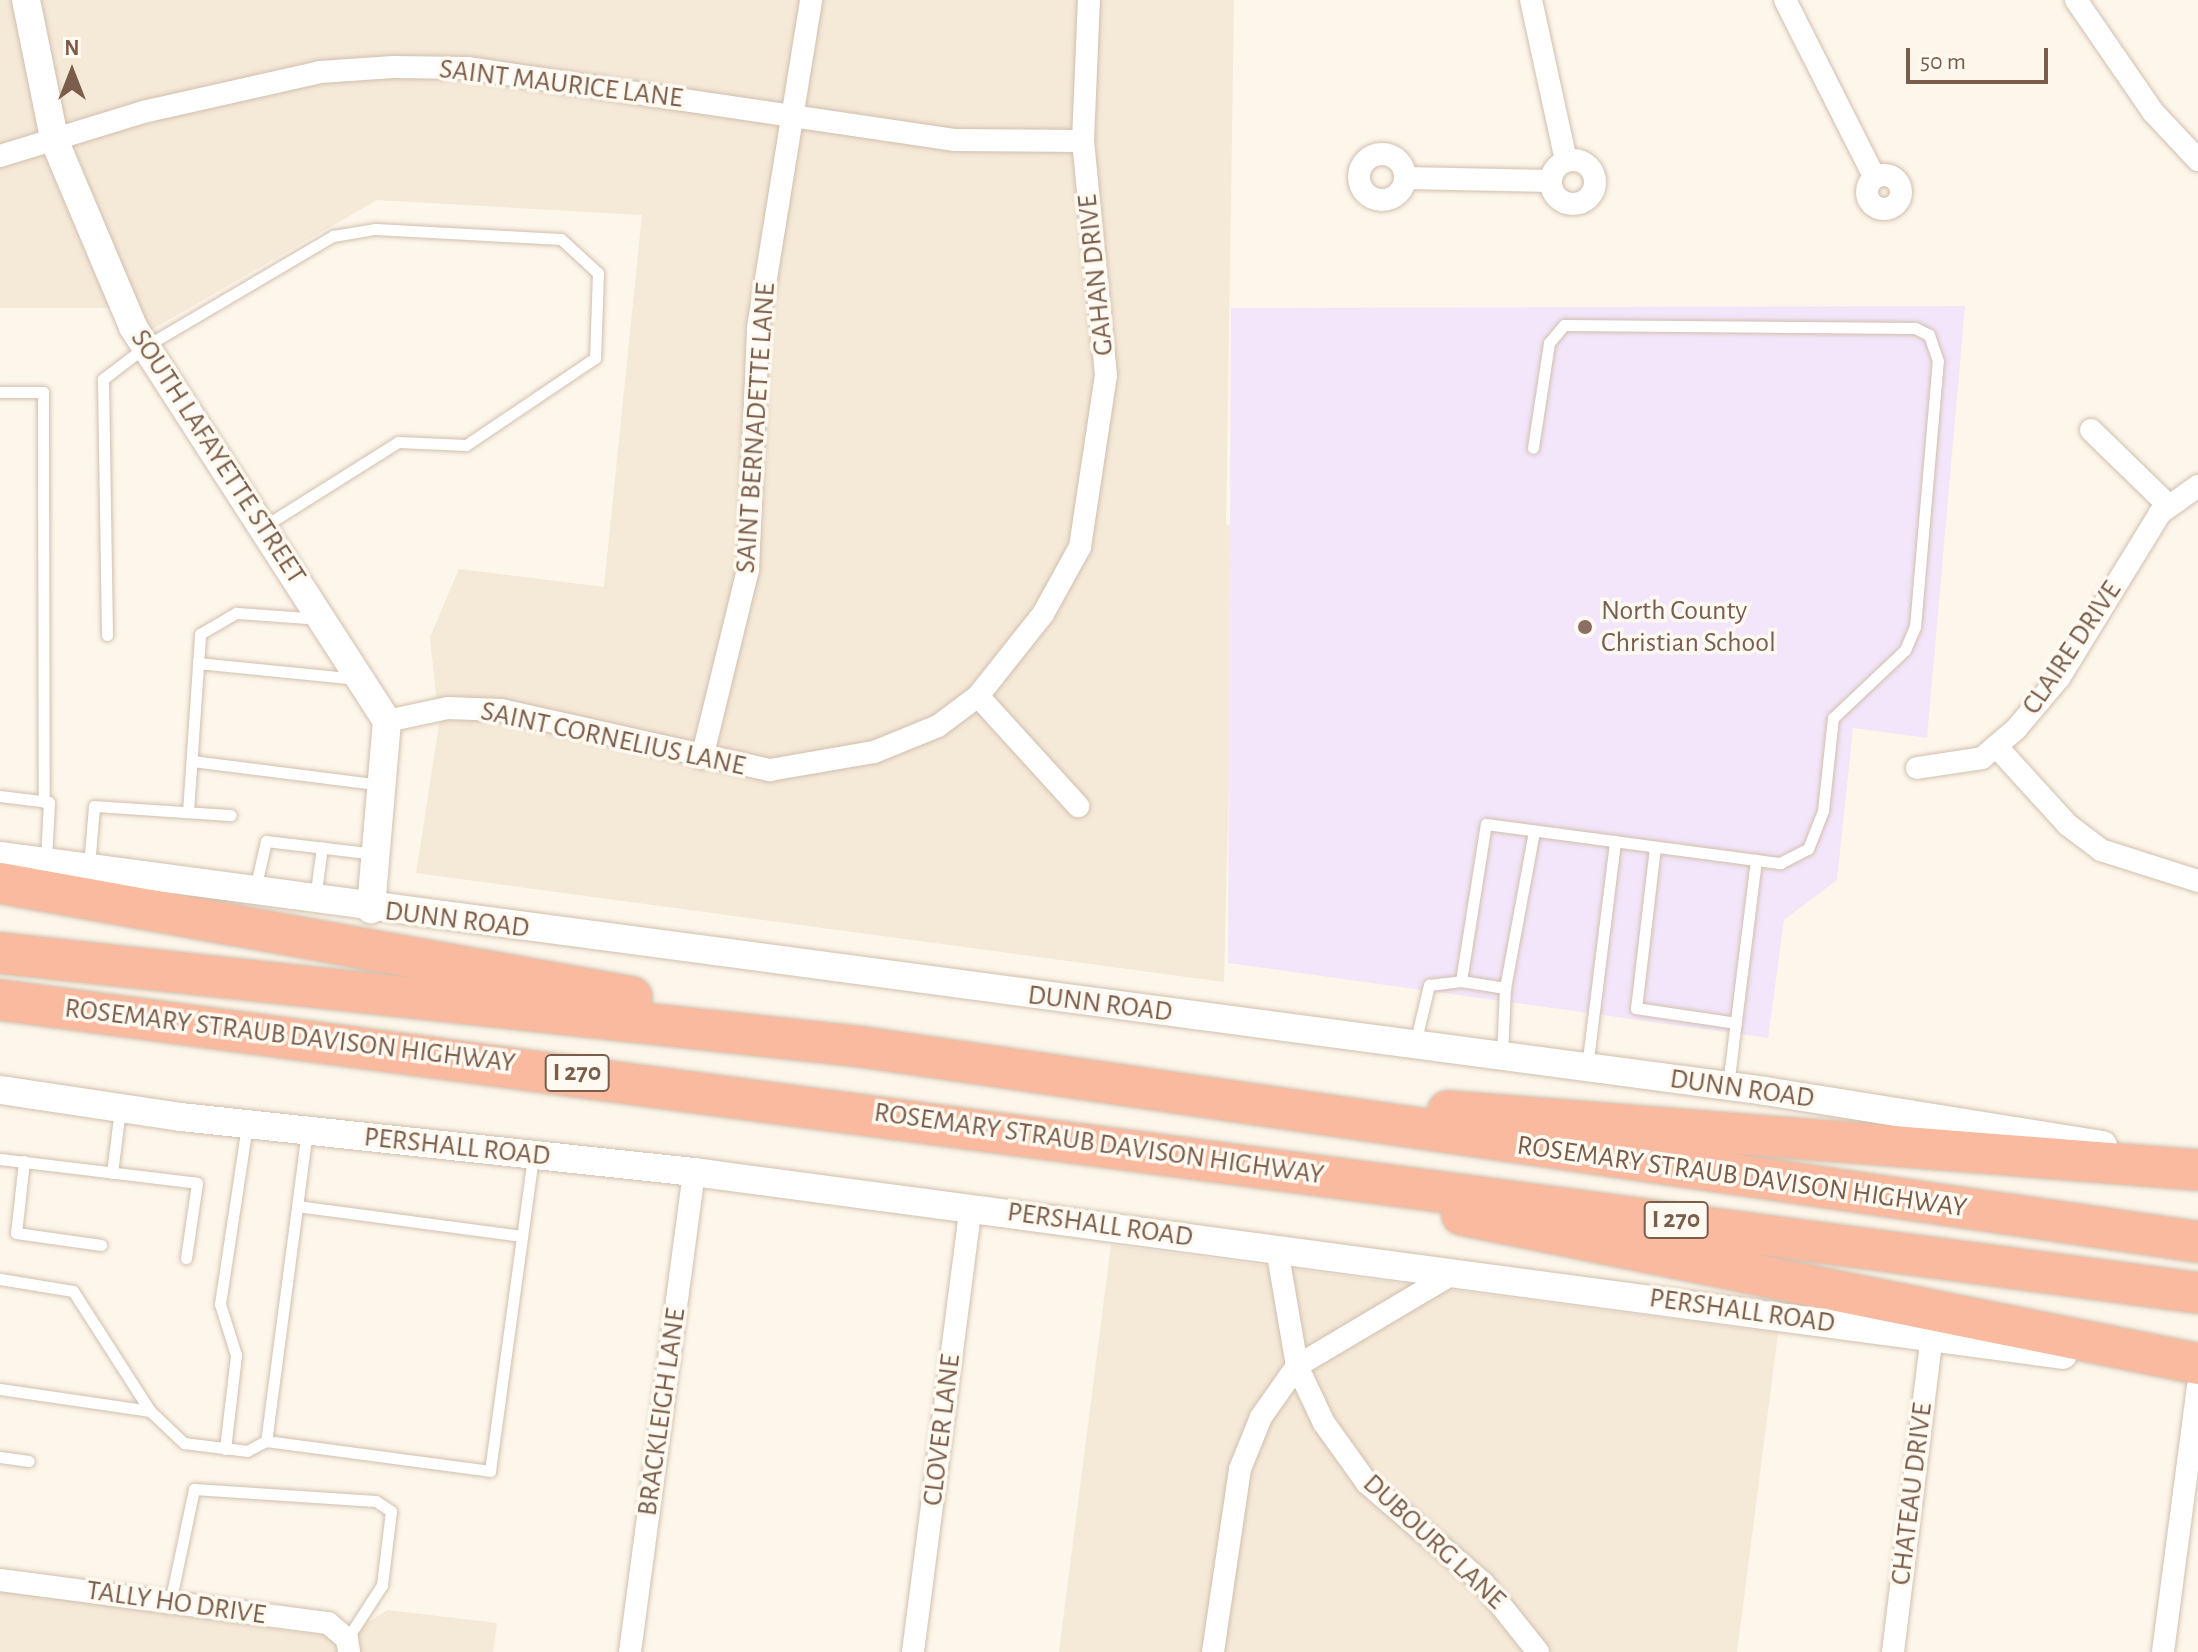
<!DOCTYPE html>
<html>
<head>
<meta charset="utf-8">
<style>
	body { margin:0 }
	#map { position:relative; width:2198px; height:1652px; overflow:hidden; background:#fdf6ea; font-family:"Alegreya Sans",sans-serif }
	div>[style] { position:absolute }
	.residential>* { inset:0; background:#f5e9d8 }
	.education>* { inset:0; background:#f3e6fa }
	.roads { filter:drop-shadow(0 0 2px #d1bfae) drop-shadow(0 0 2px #d1bfae) }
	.service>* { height:11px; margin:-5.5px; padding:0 5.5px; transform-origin:5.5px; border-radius:5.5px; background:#fff }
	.minor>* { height:22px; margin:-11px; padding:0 11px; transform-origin:11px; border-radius:11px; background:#fff }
	.minor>.ring { margin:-11px; padding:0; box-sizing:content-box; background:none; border:22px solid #fff; border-radius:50% }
	.tertiary>* { height:28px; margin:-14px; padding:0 14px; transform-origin:14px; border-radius:14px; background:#fff }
	.motorway>* { height:40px; margin:-20px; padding:0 20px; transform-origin:20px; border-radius:20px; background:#f9ba9f }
	.dots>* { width:22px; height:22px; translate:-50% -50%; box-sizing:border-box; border:4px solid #fffaf1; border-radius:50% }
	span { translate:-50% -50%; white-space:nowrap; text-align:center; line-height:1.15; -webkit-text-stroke:7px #fffaf1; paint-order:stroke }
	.shield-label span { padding:2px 6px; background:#fffaf1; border:2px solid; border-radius:6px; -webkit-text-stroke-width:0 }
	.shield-label { font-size:26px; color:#7a5d4b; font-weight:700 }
	.street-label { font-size:28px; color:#7a5d4b }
	.education-label { font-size:28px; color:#785e54 }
	.left { translate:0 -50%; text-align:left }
	.north { position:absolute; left:32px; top:32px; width:80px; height:80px; -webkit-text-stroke:6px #fffaf1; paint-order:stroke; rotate:0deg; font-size:22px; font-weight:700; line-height:32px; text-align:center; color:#7a5d4b }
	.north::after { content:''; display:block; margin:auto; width:28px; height:36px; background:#7a5d4b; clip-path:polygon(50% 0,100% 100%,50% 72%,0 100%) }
	.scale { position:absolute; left:1906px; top:48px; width:142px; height:36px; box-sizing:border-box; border:4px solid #7a5d4b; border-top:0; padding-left:10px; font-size:24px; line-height:28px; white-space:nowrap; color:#7a5d4b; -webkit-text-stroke:6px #fffaf1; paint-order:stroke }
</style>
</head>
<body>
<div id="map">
	<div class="residential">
		<div style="clip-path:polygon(0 0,1234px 0,1226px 524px,1235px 527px,1224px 982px,416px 873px,439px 725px,430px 637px,459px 569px,604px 587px,642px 215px,377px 200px,151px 330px,140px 308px,0 308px)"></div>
		<div style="clip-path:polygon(1111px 1245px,1778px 1333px,1737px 1652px,1059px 1652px)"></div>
		<div style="clip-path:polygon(0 1591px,321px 1635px,360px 1628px,387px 1610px,497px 1623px,493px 1652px,0 1652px)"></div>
	</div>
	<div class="education">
		<div style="clip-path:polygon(1965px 306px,1927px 738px,1853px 728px,1837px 880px,1784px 920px,1768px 1038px,1228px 963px,1231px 308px)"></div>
	</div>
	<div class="roads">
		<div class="service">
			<div style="left:0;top:392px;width:43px"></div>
			<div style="left:43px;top:392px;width:410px;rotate:89.9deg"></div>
			<div style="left:107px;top:635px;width:256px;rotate:-90.9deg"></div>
			<div style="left:103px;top:379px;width:54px;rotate:-37.5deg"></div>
			<div style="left:146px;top:346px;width:217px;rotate:-30.5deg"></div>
			<div style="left:333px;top:236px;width:43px;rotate:-9.5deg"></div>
			<div style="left:375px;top:229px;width:186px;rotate:3.1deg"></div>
			<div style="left:561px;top:239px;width:50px;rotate:42.6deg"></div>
			<div style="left:598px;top:273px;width:85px;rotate:92deg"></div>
			<div style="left:595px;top:358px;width:156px;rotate:146deg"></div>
			<div style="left:466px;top:445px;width:68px;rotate:-177.5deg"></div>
			<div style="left:398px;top:442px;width:160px;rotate:147.8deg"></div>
			<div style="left:198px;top:663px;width:160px;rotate:5.7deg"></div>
			<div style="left:192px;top:761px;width:191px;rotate:7.2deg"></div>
			<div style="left:0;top:796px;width:49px;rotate:7deg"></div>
			<div style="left:49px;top:802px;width:58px;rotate:93deg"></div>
			<div style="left:188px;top:812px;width:178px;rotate:-86.1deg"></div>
			<div style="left:200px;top:634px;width:42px;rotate:-30.3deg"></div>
			<div style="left:236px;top:613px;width:83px;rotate:4.1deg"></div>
			<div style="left:1655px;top:847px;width:162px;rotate:96.7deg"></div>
			<div style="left:1636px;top:1008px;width:101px;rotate:8.5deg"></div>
			<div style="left:89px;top:866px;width:60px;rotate:-85.2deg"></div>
			<div style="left:94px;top:806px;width:137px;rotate:3.8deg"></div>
			<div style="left:255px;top:889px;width:49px;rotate:-77.1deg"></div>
			<div style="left:266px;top:841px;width:110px;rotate:6.8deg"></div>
			<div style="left:315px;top:898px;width:51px;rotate:-82.2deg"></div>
			<div style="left:1461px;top:981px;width:159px;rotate:-81deg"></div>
			<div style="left:1486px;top:824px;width:297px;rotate:7.6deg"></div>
			<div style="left:1780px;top:863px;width:31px;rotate:-27deg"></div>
			<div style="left:1808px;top:849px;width:41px;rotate:-68.5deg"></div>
			<div style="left:1823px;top:811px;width:94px;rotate:-83.9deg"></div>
			<div style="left:1833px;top:718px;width:99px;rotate:-43.4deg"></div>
			<div style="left:1905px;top:650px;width:25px;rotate:-67deg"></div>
			<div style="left:1915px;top:627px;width:267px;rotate:-85.1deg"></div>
			<div style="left:1938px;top:361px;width:28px;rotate:-109deg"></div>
			<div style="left:1929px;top:335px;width:16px;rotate:-153deg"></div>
			<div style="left:1915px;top:328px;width:351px;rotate:-179.5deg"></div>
			<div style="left:1564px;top:325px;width:23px;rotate:130deg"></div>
			<div style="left:1549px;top:343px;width:106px;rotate:98.7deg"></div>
			<div style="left:1415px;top:1044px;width:61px;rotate:-76.7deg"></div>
			<div style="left:1429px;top:985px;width:32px;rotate:-7deg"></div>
			<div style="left:1461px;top:981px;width:45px;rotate:9deg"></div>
			<div style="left:1502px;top:1055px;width:67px;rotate:-87.4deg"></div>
			<div style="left:1505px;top:988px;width:160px;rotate:-79.5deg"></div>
			<div style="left:1587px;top:1067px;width:228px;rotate:-82.9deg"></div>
			<div style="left:1728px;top:1085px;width:227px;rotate:-82.9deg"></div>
			<div style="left:307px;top:1131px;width:313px;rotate:97.5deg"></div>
			<div style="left:266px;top:1441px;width:226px;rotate:7.6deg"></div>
			<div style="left:490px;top:1471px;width:317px;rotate:-82.2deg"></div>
			<div style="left:0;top:1159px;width:198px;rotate:6.9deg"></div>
			<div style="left:197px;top:1183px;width:76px;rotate:98.3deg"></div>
			<div style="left:24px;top:1161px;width:72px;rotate:96.3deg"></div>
			<div style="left:16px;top:1233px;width:86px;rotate:8deg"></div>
			<div style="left:112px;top:1173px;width:64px;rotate:-82.9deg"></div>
			<div style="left:297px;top:1206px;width:227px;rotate:7.6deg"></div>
			<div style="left:0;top:1279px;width:74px;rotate:9.3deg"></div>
			<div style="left:73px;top:1291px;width:143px;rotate:57.3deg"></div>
			<div style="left:150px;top:1411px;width:47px;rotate:43.3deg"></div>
			<div style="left:184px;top:1443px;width:64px;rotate:7.2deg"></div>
			<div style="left:247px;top:1451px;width:21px;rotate:-28deg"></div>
			<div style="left:0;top:1389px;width:152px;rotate:8.3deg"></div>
			<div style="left:225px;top:1449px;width:95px;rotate:-83.3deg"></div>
			<div style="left:236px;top:1355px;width:53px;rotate:-107.4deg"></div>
			<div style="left:220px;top:1304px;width:181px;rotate:-81.4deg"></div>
			<div style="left:0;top:1457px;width:29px;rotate:8deg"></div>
			<div style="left:170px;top:1603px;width:116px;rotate:-78.1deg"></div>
			<div style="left:194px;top:1489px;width:182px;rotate:3.8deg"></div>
			<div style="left:376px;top:1501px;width:18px;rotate:34deg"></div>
			<div style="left:391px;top:1511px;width:75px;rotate:96.9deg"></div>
			<div style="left:382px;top:1585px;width:64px;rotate:122.9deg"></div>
		</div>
		<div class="minor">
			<div style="left:1531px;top:0;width:165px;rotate:77.7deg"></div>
			<div style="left:1785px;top:0;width:199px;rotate:63.2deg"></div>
			<div style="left:2076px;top:0;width:136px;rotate:55.5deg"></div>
			<div style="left:2153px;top:112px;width:66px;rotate:46.8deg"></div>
			<div class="ring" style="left:1359px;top:154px;width:24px;height:24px"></div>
			<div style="left:0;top:156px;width:150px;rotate:-17.1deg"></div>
			<div style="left:143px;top:112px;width:181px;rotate:-12.7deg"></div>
			<div style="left:320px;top:72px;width:73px;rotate:-3.9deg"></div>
			<div style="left:393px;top:67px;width:74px;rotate:0.8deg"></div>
			<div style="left:467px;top:68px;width:492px;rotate:8.4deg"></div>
			<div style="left:954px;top:140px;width:129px;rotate:0.4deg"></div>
			<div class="ring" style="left:1551px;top:160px;width:22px;height:22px"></div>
			<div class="ring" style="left:1867px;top:175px;width:12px;height:12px"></div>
			<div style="left:1405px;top:178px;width:146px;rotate:1.2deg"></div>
			<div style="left:2091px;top:430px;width:107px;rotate:44.2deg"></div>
			<div style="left:978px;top:696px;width:149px;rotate:47.7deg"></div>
			<div style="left:387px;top:721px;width:62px;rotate:-12deg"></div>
			<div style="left:448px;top:708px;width:53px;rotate:2.2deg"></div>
			<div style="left:501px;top:710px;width:276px;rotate:12.6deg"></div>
			<div style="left:770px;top:770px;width:106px;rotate:-9.8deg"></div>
			<div style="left:874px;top:752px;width:69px;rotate:-22.1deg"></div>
			<div style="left:938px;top:726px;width:50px;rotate:-36.9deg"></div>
			<div style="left:978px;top:696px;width:105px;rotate:-51.6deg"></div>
			<div style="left:1043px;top:614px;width:77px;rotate:-61.1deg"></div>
			<div style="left:1080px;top:547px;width:174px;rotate:-81.4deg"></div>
			<div style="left:1106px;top:375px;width:235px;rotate:-95.6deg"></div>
			<div style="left:1083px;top:141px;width:141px;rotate:-87.6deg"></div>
			<div style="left:1996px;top:746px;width:107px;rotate:47.7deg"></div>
			<div style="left:2068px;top:825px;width:41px;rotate:37.1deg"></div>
			<div style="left:2101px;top:850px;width:102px;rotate:17.7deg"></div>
			<div style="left:702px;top:758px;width:194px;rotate:-76.3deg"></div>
			<div style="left:748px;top:570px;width:242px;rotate:-87.6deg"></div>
			<div style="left:758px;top:328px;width:332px;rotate:-80.8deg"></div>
			<div style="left:1917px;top:768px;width:66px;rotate:-8.7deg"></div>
			<div style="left:1982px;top:758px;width:45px;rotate:-40.5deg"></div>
			<div style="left:2016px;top:729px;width:67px;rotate:-49.9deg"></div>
			<div style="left:2059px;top:678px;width:193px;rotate:-58.5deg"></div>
			<div style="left:2160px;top:513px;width:47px;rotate:-35.4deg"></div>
			<div style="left:1277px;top:1249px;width:119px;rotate:80.3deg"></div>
			<div style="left:1297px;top:1366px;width:63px;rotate:64.7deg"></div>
			<div style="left:1324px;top:1423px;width:74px;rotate:54.4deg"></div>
			<div style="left:1367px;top:1483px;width:153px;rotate:40.8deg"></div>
			<div style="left:1483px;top:1583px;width:88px;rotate:51.4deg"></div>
			<div style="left:0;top:1580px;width:331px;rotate:7.5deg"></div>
			<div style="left:328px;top:1623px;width:25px;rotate:40deg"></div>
			<div style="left:347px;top:1639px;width:13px;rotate:81deg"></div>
			<div style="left:630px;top:1652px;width:484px;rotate:-82.4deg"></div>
			<div style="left:913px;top:1652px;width:448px;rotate:-82.6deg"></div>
			<div style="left:1213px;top:1652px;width:185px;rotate:-81.6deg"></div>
			<div style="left:1240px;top:1469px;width:56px;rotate:-68deg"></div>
			<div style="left:1261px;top:1417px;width:62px;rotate:-54.8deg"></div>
			<div style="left:1297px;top:1366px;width:184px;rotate:-30.7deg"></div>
			<div style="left:1893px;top:1652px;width:318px;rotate:-83deg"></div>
			<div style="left:2163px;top:1652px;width:267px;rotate:-82.5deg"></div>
		</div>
		<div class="tertiary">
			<div style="left:26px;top:0;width:145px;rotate:78.5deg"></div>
			<div style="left:55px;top:142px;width:201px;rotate:67.1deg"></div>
			<div style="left:133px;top:327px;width:469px;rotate:57.2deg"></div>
			<div style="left:387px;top:721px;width:189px;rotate:94.9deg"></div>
			<div style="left:0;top:856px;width:1781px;rotate:7.58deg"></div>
			<div style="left:1765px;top:1091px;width:342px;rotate:9.1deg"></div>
			<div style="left:0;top:1090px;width:183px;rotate:8.5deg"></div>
			<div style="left:181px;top:1117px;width:516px;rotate:6.12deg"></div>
			<div style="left:694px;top:1172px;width:1381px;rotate:7.61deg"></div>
		</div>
		<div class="motorway">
			<div style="left:0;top:883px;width:642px;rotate:10.23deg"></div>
			<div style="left:0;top:953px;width:867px;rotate:6.22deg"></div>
			<div style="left:862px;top:1047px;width:1350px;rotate:8.3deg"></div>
			<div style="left:0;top:1000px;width:2217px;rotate:7.59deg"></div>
			<div style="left:1448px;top:1111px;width:752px;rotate:4.5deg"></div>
			<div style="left:1462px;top:1215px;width:751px;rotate:11.44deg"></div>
		</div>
	</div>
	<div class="dots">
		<div style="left:1585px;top:627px;background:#8d6e63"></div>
	</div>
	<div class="shield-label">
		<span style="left:577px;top:1073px">I 270</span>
		<span style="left:1676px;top:1220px">I 270</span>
	</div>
	<div class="street-label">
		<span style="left:561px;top:84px;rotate:7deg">SAINT MAURICE LANE</span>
		<span style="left:1096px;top:275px;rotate:-96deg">GAHAN DRIVE</span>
		<span style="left:756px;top:428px;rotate:-86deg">SAINT BERNADETTE LANE</span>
		<span style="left:218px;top:457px;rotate:57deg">SOUTH LAFAYETTE STREET</span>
		<span style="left:2072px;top:648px;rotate:-56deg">CLAIRE DRIVE</span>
		<span style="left:613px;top:739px;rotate:12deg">SAINT CORNELIUS LANE</span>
		<span style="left:457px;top:920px;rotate:7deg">DUNN ROAD</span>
		<span style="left:1100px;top:1004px;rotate:7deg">DUNN ROAD</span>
		<span style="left:290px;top:1036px;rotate:7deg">ROSEMARY STRAUB DAVISON HIGHWAY</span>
		<span style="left:1742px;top:1089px;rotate:8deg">DUNN ROAD</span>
		<span style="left:1099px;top:1144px;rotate:8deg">ROSEMARY STRAUB DAVISON HIGHWAY</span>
		<span style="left:457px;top:1147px;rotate:6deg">PERSHALL ROAD</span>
		<span style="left:1742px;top:1177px;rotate:8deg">ROSEMARY STRAUB DAVISON HIGHWAY</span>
		<span style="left:1100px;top:1225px;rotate:8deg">PERSHALL ROAD</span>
		<span style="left:1742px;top:1311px;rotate:8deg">PERSHALL ROAD</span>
		<span style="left:662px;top:1412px;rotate:-82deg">BRACKLEIGH LANE</span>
		<span style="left:942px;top:1430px;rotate:-83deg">CLOVER LANE</span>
		<span style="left:1912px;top:1494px;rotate:-83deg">CHATEAU DRIVE</span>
		<span style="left:1434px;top:1542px;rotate:43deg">DUBOURG LANE</span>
		<span style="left:176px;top:1603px;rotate:8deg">TALLY HO DRIVE</span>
	</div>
	<div class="education-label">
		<span class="left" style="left:1601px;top:627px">North County<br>Christian School</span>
	</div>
	<div class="north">N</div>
	<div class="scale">50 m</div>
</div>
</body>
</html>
